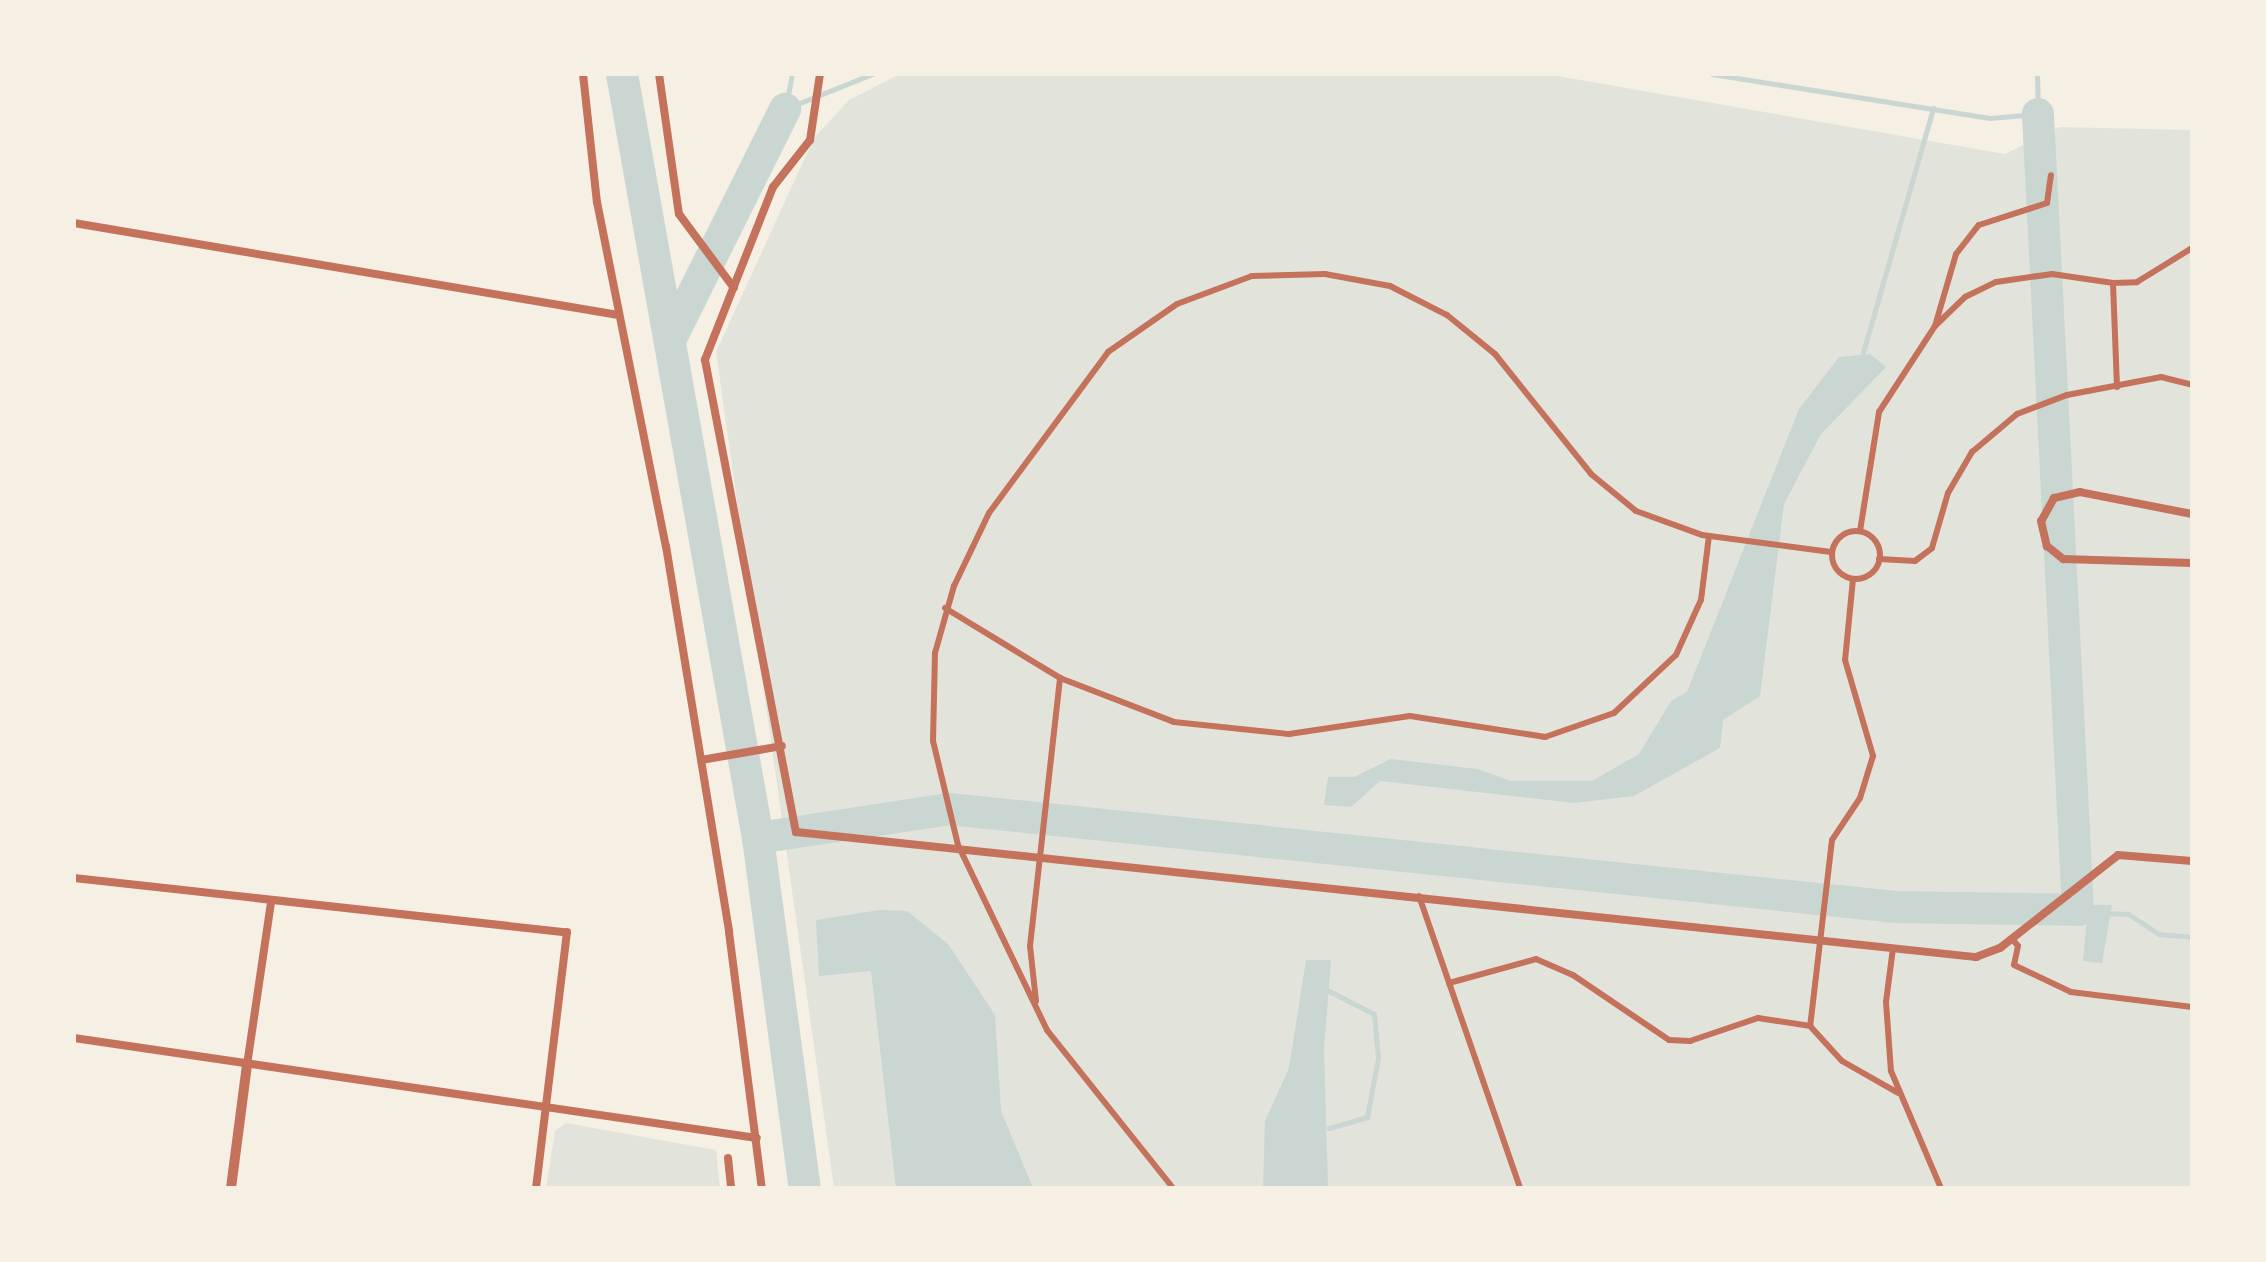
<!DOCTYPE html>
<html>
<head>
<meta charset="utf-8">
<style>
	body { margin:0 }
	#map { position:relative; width:2266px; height:1262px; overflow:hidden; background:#f6efe4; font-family:"DM Sans",sans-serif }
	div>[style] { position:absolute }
	.green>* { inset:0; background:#e2e4dc }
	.water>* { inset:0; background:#c9d6d2 }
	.stream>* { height:5px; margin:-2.5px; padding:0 2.5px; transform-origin:2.5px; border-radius:2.5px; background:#c9d6d2 }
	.river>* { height:32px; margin:-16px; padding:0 16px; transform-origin:16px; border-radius:16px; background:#c9d6d2 }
	.pedestrian>* { height:6px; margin:-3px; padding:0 3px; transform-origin:3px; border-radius:3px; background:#c5725c }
	.pedestrian>.ring { margin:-3px; padding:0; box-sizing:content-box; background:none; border:6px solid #c5725c; border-radius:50% }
	.minor>* { height:8px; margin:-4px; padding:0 4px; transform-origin:4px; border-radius:4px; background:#c5725c }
	.tertiary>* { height:10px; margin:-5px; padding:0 5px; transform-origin:5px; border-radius:5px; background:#c5725c }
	span { translate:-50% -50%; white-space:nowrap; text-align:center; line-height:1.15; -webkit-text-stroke:8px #f6efe4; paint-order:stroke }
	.frame { position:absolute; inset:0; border:76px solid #f6efe4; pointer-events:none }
</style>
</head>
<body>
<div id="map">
	<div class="green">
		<div style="clip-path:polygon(900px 74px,1546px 74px,2005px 154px,2059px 127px,2192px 130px,2192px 1188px,834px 1188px,716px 352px,814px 138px,849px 100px)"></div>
		<div style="clip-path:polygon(566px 1123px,716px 1150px,720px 1188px,546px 1188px,555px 1131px)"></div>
	</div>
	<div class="water">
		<div style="clip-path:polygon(1870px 354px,1886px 367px,1821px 434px,1784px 504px,1760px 696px,1723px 720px,1720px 748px,1634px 796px,1574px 803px,1380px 781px,1351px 807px,1324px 805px,1328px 777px,1354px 777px,1391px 759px,1477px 769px,1511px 781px,1592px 781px,1639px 754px,1671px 701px,1687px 692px,1799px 409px,1839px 357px)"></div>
		<div style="clip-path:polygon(2088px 905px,2112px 905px,2102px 963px,2083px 961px)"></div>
		<div style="clip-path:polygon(880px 910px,907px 911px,948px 944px,995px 1015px,1001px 1111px,1033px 1188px,896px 1188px,871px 971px,819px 976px,816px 920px)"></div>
		<div style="clip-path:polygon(1306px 960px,1331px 960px,1324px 1049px,1328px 1188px,1263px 1188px,1265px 1121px,1289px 1068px)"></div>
	</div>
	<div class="stream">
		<div style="left:792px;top:74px;width:36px;rotate:101deg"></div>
		<div style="left:785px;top:109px;width:94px;rotate:-21.9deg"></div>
		<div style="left:1712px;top:74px;width:281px;rotate:9deg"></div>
		<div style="left:1990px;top:118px;width:48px;rotate:-4.8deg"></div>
		<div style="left:2038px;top:114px;width:40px;rotate:-91.4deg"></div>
		<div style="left:1862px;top:356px;width:258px;rotate:-74deg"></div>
		<div style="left:2078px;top:910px;width:15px;rotate:4deg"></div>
		<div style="left:2107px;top:913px;width:21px;rotate:3deg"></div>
		<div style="left:2128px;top:914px;width:37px;rotate:33deg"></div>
		<div style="left:2159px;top:934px;width:33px;rotate:5deg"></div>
		<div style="left:1329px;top:1128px;width:40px;rotate:-16deg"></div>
		<div style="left:1367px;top:1117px;width:60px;rotate:-79.4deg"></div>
		<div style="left:1378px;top:1058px;width:44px;rotate:-95.2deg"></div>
		<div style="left:1374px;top:1014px;width:51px;rotate:-152.9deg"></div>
	</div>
	<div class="river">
		<div style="left:622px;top:74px;width:776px;rotate:79.91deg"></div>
		<div style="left:758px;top:838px;width:353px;rotate:82.4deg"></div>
		<div style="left:671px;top:338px;width:256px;rotate:-63.5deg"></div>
		<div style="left:758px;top:838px;width:193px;rotate:-8.6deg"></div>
		<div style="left:949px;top:809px;width:952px;rotate:5.91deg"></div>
		<div style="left:1896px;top:907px;width:182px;rotate:0.9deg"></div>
		<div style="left:2078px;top:910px;width:797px;rotate:-92.88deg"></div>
	</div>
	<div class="pedestrian">
		<div style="left:1935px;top:326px;width:42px;rotate:-44deg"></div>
		<div style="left:1965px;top:297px;width:34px;rotate:-26deg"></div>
		<div style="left:1996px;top:282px;width:57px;rotate:-8.1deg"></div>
		<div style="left:2052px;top:274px;width:62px;rotate:8.4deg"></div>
		<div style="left:2117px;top:387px;width:104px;rotate:-92.2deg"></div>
		<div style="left:2113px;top:283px;width:24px;rotate:-2deg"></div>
		<div style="left:2137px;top:282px;width:65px;rotate:-31.7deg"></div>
		<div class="ring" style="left:1832px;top:531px;width:42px;height:42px"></div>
		<div style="left:1860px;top:531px;width:121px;rotate:-80.9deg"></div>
		<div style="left:1879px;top:412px;width:103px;rotate:-56.9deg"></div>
		<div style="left:1935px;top:326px;width:75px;rotate:-73.7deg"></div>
		<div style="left:1956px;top:254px;width:37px;rotate:-52deg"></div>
		<div style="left:1979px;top:225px;width:71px;rotate:-17.9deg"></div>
		<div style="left:2047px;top:203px;width:28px;rotate:-82deg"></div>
		<div style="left:1879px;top:559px;width:36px;rotate:3deg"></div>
		<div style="left:1915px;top:561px;width:21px;rotate:-37deg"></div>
		<div style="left:1932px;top:548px;width:57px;rotate:-73.8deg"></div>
		<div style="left:1948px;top:493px;width:48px;rotate:-59.7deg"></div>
		<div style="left:1972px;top:452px;width:59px;rotate:-40.2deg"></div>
		<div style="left:2017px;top:414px;width:53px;rotate:-20.8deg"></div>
		<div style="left:2067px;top:395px;width:96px;rotate:-10.8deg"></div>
		<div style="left:2161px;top:377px;width:32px;rotate:14deg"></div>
		<div style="left:1853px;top:579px;width:81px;rotate:95.6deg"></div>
		<div style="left:1845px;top:660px;width:100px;rotate:73.7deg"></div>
		<div style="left:1873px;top:756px;width:44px;rotate:107.2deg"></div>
		<div style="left:1860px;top:798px;width:50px;rotate:123.7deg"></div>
		<div style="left:1832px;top:840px;width:187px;rotate:96.7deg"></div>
		<div style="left:1810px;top:1026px;width:47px;rotate:47.6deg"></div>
		<div style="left:1842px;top:1061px;width:64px;rotate:29.7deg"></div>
		<div style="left:945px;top:608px;width:135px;rotate:31.3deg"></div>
		<div style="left:1060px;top:678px;width:122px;rotate:21.1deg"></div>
		<div style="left:1174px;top:722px;width:116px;rotate:6deg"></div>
		<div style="left:1289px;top:734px;width:122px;rotate:-8.5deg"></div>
		<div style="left:1410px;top:716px;width:137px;rotate:8.8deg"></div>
		<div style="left:1545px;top:737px;width:73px;rotate:-19.2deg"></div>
		<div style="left:1614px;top:713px;width:85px;rotate:-43.1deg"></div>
		<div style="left:1676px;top:655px;width:60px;rotate:-65.6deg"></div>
		<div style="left:1701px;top:600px;width:64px;rotate:-82.9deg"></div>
		<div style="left:1419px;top:896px;width:309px;rotate:70.9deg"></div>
		<div style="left:2012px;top:939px;width:9px;rotate:49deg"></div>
		<div style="left:2018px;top:946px;width:19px;rotate:102deg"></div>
		<div style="left:2014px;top:965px;width:63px;rotate:25.3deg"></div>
		<div style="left:2071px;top:992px;width:122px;rotate:7.1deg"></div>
		<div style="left:1893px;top:948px;width:54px;rotate:97.4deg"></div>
		<div style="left:1886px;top:1002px;width:69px;rotate:85.9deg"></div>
		<div style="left:1891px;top:1071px;width:127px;rotate:66.9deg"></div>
		<div style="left:1449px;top:983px;width:90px;rotate:-15.4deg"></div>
		<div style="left:1536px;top:959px;width:40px;rotate:23.4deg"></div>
		<div style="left:1573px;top:975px;width:116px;rotate:34.1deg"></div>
		<div style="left:1669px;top:1040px;width:21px;rotate:3deg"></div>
		<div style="left:1690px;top:1041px;width:72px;rotate:-18.7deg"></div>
		<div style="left:1758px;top:1018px;width:53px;rotate:8.7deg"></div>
		<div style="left:1036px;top:1001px;width:55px;rotate:-96.2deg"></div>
		<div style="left:1030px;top:946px;width:270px;rotate:-83.6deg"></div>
		<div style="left:1173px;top:1188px;width:202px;rotate:-128.6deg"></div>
		<div style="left:1047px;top:1030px;width:205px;rotate:-115.7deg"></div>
		<div style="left:958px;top:845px;width:107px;rotate:-103.5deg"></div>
		<div style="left:933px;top:741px;width:88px;rotate:-88.7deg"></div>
		<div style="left:935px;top:653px;width:70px;rotate:-74.2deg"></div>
		<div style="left:954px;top:586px;width:81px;rotate:-64.4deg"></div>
		<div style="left:989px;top:513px;width:200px;rotate:-53.5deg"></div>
		<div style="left:1108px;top:352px;width:84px;rotate:-34.8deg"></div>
		<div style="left:1177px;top:304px;width:80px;rotate:-20.5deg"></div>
		<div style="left:1252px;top:276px;width:73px;rotate:-1.6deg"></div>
		<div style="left:1325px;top:274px;width:66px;rotate:10.5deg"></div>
		<div style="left:1390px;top:286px;width:64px;rotate:27deg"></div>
		<div style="left:1447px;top:315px;width:62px;rotate:39.1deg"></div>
		<div style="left:1495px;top:354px;width:154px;rotate:51.3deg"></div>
		<div style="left:1591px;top:474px;width:58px;rotate:39.4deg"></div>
		<div style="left:1636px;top:511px;width:70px;rotate:20deg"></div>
		<div style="left:1702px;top:535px;width:130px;rotate:7.5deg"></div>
	</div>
	<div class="minor">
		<div style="left:583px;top:74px;width:129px;rotate:83.8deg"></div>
		<div style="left:597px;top:202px;width:351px;rotate:78.7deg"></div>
		<div style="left:666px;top:546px;width:391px;rotate:80.7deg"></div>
		<div style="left:729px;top:932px;width:258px;rotate:82.7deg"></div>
		<div style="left:659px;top:74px;width:141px;rotate:81.9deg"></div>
		<div style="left:679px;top:214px;width:92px;rotate:53.4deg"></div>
		<div style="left:820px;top:74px;width:67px;rotate:98.6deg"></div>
		<div style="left:810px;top:140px;width:60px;rotate:128.2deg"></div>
		<div style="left:773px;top:187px;width:186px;rotate:111.5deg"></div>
		<div style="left:705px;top:360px;width:481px;rotate:79.1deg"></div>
		<div style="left:796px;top:832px;width:1187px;rotate:6.05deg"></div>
		<div style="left:1976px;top:957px;width:26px;rotate:-21deg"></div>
		<div style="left:2000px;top:948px;width:150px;rotate:-38.2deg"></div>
		<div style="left:2118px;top:855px;width:74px;rotate:4.6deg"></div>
		<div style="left:74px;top:223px;width:552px;rotate:9.6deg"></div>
		<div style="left:2192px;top:514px;width:114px;rotate:-168.9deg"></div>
		<div style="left:2080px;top:492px;width:27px;rotate:167deg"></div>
		<div style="left:2054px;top:498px;width:26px;rotate:119deg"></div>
		<div style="left:2041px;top:521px;width:26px;rotate:77deg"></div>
		<div style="left:2047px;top:546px;width:21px;rotate:39deg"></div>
		<div style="left:2063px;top:559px;width:129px;rotate:1.8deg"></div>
		<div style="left:701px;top:760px;width:82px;rotate:-9.8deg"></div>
		<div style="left:74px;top:878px;width:496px;rotate:6.3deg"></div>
		<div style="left:567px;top:932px;width:258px;rotate:96.9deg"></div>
		<div style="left:74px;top:1038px;width:690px;rotate:8.33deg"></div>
		<div style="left:247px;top:1065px;width:165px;rotate:-81.6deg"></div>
		<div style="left:728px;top:1158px;width:30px;rotate:84deg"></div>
	</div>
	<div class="tertiary">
		<div style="left:231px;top:1188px;width:124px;rotate:-82.6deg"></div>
	</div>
	<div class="frame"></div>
</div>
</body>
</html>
